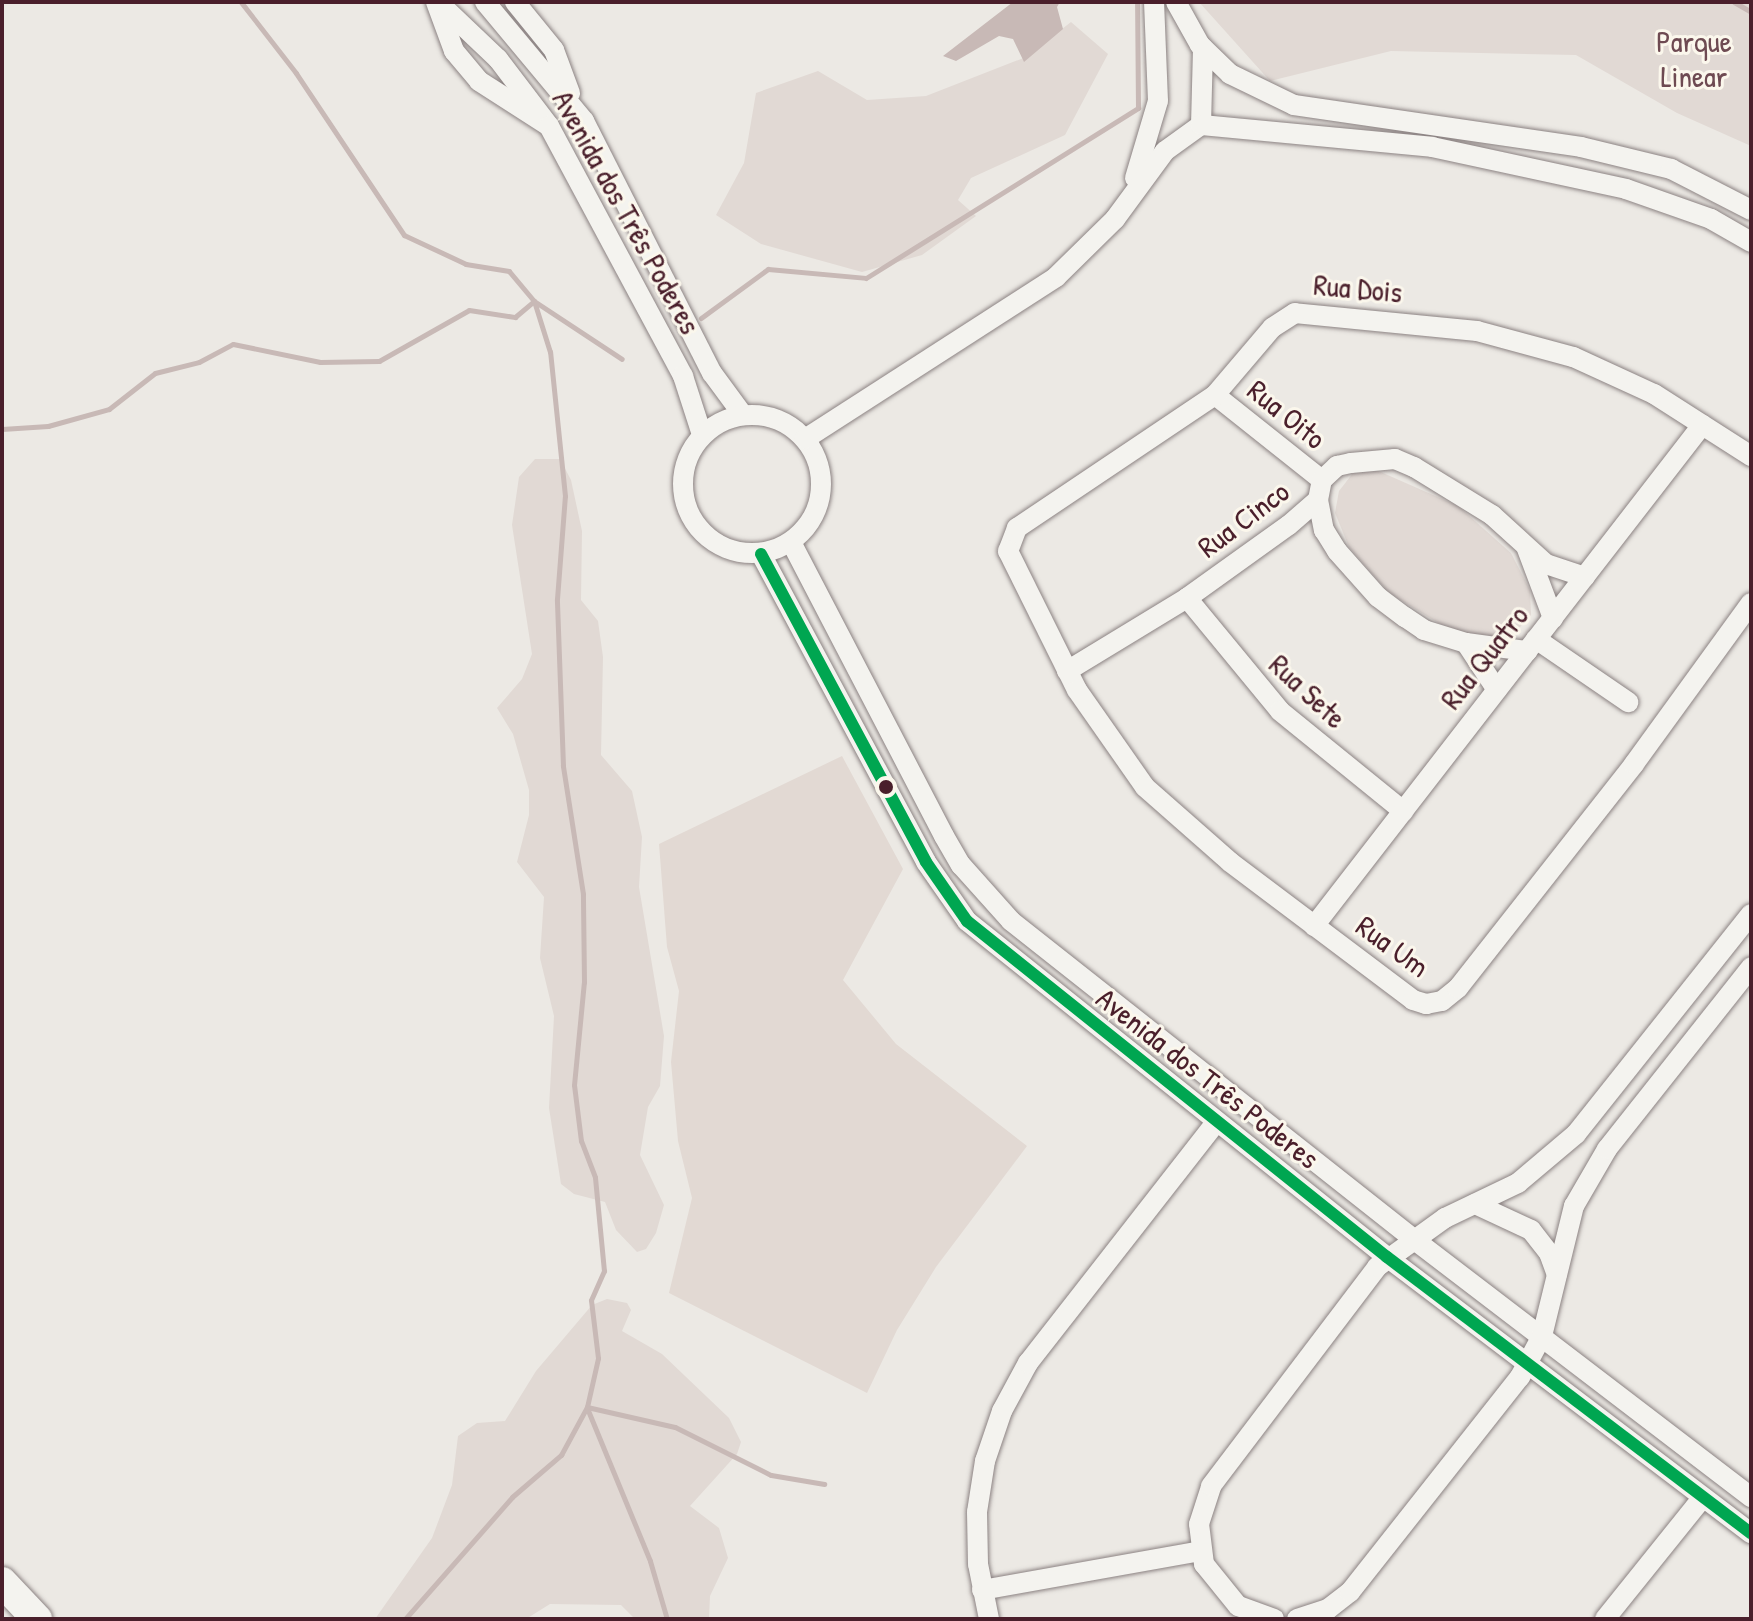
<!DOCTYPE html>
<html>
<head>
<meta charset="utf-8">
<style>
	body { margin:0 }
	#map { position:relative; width:1753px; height:1621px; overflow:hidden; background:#ece9e4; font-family:"Patrick Hand",sans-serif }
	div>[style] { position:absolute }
	.built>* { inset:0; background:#e2d9d3 }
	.green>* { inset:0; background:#e1d9d4 }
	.water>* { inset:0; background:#c8b9b6 }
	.stream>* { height:5px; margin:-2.5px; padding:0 2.5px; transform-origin:2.5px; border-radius:2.5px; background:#c8b9b6 }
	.roads { filter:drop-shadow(0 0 2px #8b8282) drop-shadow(0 0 2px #8b8282) }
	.minor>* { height:20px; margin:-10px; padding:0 10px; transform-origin:10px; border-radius:10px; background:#f4f3ef }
	.minor>.ring { margin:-10px; padding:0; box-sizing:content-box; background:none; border:20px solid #f4f3ef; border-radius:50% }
	.highway>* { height:30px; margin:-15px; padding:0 15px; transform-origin:15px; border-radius:15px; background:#f4f3ef }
	.bus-1>* { height:12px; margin:-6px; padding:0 6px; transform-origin:6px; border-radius:6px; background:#00a651 }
	.dots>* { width:22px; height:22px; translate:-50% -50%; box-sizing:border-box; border:4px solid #fbf7ec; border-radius:50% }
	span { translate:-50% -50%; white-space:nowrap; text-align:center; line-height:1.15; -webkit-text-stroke:6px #fbf7ec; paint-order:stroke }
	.park-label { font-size:30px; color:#6e4a52 }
	.street-label { font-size:30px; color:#4a1f2b }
	.frame { position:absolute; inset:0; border:4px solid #4a1f2b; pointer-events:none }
</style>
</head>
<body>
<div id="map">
	<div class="built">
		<div style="clip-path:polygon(842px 756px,903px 869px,843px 980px,896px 1044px,1027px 1146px,936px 1267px,897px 1330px,867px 1393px,669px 1293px,692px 1198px,678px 1141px,671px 1062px,679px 991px,667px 947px,659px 844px)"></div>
	</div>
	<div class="green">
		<div style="clip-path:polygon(1199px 2px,1751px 2px,1751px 146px,1677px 113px,1576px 55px,1391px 51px,1270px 81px)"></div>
		<div style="clip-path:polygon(1071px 22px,1108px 54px,1065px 135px,971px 178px,958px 200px,976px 216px,922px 255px,862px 272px,761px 244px,716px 215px,744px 163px,756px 93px,818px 71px,867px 100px,926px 96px,1026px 57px)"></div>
		<div style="clip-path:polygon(535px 459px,560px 459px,571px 480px,582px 531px,581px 600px,598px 621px,603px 657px,601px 755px,632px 791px,642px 837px,639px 887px,664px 1036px,660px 1086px,648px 1107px,640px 1155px,664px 1205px,656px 1233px,646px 1249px,637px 1252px,616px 1230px,605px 1202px,574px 1194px,561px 1184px,549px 1108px,554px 1016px,540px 958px,544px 897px,517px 862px,529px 815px,529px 790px,513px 734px,497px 708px,522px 679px,532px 654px,512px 525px,519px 477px)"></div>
		<div style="clip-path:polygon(1374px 469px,1458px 506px,1511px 553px,1530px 590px,1531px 615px,1510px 638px,1479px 641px,1440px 624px,1389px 593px,1349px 547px,1335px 513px,1339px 491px,1353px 473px)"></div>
		<div style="clip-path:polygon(607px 1299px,627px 1303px,631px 1310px,622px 1331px,662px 1354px,729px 1418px,741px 1442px,737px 1454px,690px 1506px,719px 1528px,728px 1558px,710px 1596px,709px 1619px,635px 1619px,621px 1605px,550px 1604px,526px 1619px,375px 1619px,432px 1538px,452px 1485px,458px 1436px,477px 1423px,505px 1421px,536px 1371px,592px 1305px)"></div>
	</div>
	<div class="water">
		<div style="clip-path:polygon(1013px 2px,1060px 2px,1057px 7px,1063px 29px,1024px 62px,1013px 39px,999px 36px,956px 61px,943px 56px)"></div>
	</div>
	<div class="stream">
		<div style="left:1734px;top:2px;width:20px;rotate:30deg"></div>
		<div style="left:701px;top:318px;width:83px;rotate:-36.2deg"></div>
		<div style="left:768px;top:269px;width:98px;rotate:5.2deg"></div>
		<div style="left:866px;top:278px;width:321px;rotate:-32deg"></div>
		<div style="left:1138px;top:108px;width:106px;rotate:-90.5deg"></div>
		<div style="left:2px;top:429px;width:46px;rotate:-3.7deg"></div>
		<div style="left:48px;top:426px;width:63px;rotate:-15.6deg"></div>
		<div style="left:109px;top:409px;width:58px;rotate:-38deg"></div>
		<div style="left:155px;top:373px;width:45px;rotate:-14deg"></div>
		<div style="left:199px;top:362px;width:38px;rotate:-28deg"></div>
		<div style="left:233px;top:344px;width:89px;rotate:11.7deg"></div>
		<div style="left:320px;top:362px;width:59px;rotate:-1deg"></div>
		<div style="left:379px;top:361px;width:103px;rotate:-29.5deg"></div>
		<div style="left:469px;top:310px;width:47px;rotate:8.7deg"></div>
		<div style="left:515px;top:317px;width:25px;rotate:-40deg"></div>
		<div style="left:534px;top:301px;width:39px;rotate:-130deg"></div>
		<div style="left:509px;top:271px;width:44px;rotate:-170.8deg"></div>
		<div style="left:466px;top:264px;width:68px;rotate:-154.9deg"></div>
		<div style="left:404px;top:235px;width:195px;rotate:-123.7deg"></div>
		<div style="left:296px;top:73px;width:90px;rotate:-127.8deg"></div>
		<div style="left:587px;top:1407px;width:90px;rotate:12.8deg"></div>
		<div style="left:675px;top:1427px;width:107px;rotate:26.6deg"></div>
		<div style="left:771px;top:1475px;width:54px;rotate:9.6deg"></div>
		<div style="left:587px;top:1408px;width:165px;rotate:67.6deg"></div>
		<div style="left:650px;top:1561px;width:60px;rotate:73.7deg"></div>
		<div style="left:405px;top:1619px;width:162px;rotate:-48.7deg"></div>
		<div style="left:512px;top:1497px;width:65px;rotate:-40.6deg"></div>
		<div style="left:561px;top:1455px;width:55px;rotate:-61.6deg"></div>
		<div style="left:587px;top:1407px;width:50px;rotate:-77.3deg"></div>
		<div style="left:598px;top:1358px;width:58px;rotate:-96.9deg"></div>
		<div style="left:591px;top:1300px;width:32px;rotate:-66deg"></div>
		<div style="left:604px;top:1271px;width:94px;rotate:-95.5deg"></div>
		<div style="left:595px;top:1177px;width:39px;rotate:-111deg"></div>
		<div style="left:581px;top:1141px;width:56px;rotate:-97.1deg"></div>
		<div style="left:574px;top:1085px;width:103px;rotate:-84.5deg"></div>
		<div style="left:584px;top:982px;width:88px;rotate:-90.7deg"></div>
		<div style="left:583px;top:894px;width:130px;rotate:-98.9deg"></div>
		<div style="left:563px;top:766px;width:167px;rotate:-92.1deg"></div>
		<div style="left:557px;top:599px;width:103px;rotate:-85.6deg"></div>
		<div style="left:565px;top:496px;width:145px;rotate:-95.9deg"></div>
		<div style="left:550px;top:352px;width:53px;rotate:-107.4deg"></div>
		<div style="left:534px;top:301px;width:105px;rotate:33.4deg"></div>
	</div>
	<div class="roads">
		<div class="minor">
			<div style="left:436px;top:2px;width:52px;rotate:69.8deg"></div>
			<div style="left:454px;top:51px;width:39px;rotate:50deg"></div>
			<div style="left:479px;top:81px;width:80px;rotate:32.7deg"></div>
			<div style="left:438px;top:2px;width:83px;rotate:43.5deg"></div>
			<div style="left:498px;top:59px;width:84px;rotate:52.7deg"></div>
			<div style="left:549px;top:126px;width:284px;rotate:61.8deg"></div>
			<div style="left:683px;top:376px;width:62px;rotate:72.1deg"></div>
			<div style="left:485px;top:2px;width:155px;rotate:50.2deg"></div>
			<div style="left:584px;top:121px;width:283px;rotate:63.1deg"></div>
			<div style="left:712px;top:373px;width:52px;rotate:53.6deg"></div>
			<div style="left:515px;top:2px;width:62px;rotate:50.9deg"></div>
			<div style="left:554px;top:50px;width:46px;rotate:69.6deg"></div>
			<div style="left:1176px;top:2px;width:49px;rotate:60.8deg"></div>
			<div style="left:1200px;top:45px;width:42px;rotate:44deg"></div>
			<div style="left:1230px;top:74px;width:71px;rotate:25.8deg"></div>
			<div style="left:1294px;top:105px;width:290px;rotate:8.3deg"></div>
			<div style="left:1581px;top:147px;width:93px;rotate:13.7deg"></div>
			<div style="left:1671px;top:169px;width:90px;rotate:27.1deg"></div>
			<div style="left:1201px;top:125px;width:77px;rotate:-88.5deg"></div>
			<div style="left:1135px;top:178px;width:80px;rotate:-73.4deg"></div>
			<div style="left:1158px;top:101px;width:99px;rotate:-92.3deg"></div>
			<div style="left:1215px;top:395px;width:137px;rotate:38.5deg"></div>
			<div class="ring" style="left:683px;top:415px;width:118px;height:118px"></div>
			<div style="left:805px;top:439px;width:299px;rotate:-32.8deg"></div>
			<div style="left:1056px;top:277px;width:83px;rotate:-44.5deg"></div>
			<div style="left:1115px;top:219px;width:84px;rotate:-53.7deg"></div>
			<div style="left:1165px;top:151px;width:44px;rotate:-35.8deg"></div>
			<div style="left:1201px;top:125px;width:232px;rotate:5.4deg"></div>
			<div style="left:1432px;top:147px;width:198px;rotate:12.2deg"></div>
			<div style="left:1626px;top:189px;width:90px;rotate:19.4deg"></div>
			<div style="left:1711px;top:219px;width:46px;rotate:29.9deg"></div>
			<div style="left:1751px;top:456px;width:115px;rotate:-147.4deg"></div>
			<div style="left:1654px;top:394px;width:89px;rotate:-155.4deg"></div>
			<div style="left:1573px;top:357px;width:99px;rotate:-164.8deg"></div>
			<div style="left:1477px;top:331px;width:183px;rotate:-174.4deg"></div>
			<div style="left:1295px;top:313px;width:27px;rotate:147deg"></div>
			<div style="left:1272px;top:328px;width:88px;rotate:130.4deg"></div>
			<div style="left:1215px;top:395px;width:239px;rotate:146.1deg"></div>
			<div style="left:1017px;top:528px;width:25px;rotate:111deg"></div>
			<div style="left:1008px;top:551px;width:155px;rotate:63.6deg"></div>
			<div style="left:1077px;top:690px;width:118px;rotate:55deg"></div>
			<div style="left:1145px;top:787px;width:113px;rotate:41.4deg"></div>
			<div style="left:1230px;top:862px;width:229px;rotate:37deg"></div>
			<div style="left:1413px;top:1000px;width:14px;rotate:17deg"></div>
			<div style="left:1426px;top:1004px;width:16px;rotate:-11deg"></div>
			<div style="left:1442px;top:1001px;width:21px;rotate:-39deg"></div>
			<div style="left:1458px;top:988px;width:285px;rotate:-51.8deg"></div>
			<div style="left:1634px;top:764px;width:199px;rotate:-54deg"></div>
			<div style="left:1318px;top:500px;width:31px;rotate:79deg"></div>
			<div style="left:1324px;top:530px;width:25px;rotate:58deg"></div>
			<div style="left:1337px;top:551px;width:62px;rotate:48.3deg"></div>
			<div style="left:1378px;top:597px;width:34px;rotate:37deg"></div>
			<div style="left:1405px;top:617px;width:23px;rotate:34deg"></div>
			<div style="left:1424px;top:630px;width:44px;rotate:17.2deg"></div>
			<div style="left:1466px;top:643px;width:62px;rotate:7.5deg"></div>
			<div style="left:791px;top:542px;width:331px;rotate:62.5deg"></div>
			<div style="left:944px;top:836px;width:34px;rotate:60deg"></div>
			<div style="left:961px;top:865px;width:75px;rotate:48.2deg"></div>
			<div style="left:1011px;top:921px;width:516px;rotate:38.31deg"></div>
			<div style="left:1416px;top:1241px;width:422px;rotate:37.4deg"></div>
			<div style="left:1527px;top:549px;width:74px;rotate:69.4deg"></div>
			<div style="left:761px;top:554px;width:349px;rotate:61.8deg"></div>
			<div style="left:926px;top:862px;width:72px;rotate:55.2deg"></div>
			<div style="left:967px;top:921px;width:538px;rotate:38.66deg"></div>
			<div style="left:1387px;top:1257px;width:457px;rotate:37.2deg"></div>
			<div style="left:1187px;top:598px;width:146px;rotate:50.5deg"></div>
			<div style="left:1280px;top:711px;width:159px;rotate:39.1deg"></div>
			<div style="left:1536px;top:639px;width:112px;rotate:34.4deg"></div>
			<div style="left:1466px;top:643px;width:56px;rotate:56.6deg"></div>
			<div style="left:1067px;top:671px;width:140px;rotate:-31.3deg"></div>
			<div style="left:1187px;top:598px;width:125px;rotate:-35.6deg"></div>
			<div style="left:1289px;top:525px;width:38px;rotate:-41deg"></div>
			<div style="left:1318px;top:500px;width:20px;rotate:-79deg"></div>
			<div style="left:1322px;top:480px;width:21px;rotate:-43deg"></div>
			<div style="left:1337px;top:466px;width:14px;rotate:-12deg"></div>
			<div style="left:1351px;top:463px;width:44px;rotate:-5.2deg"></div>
			<div style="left:1395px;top:459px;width:21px;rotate:23deg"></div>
			<div style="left:1414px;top:467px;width:92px;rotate:31.6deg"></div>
			<div style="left:1492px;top:515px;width:73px;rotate:42.2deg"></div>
			<div style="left:1546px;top:564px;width:41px;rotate:18.4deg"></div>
			<div style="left:1314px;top:926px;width:634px;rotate:-52.24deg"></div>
			<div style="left:1475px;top:1204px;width:62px;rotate:24.9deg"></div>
			<div style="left:1531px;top:1230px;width:29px;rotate:52deg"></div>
			<div style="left:1549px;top:1253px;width:23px;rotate:70deg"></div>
			<div style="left:982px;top:1590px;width:221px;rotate:-10.1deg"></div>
			<div style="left:989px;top:1619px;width:56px;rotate:-101.3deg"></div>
			<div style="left:978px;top:1564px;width:52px;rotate:-91.1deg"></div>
			<div style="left:977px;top:1512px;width:52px;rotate:-81.1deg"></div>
			<div style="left:985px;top:1461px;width:53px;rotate:-71.2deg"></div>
			<div style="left:1002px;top:1411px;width:55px;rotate:-61.6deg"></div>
			<div style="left:1028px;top:1363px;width:306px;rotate:-52deg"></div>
			<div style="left:1274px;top:1619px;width:38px;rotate:-160deg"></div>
			<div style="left:1238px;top:1606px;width:54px;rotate:-129deg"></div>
			<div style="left:1204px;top:1564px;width:40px;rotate:-97.1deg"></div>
			<div style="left:1199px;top:1524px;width:40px;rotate:-72deg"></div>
			<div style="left:1211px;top:1486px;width:275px;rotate:-52.8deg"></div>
			<div style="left:1377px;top:1267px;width:84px;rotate:-35.8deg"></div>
			<div style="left:1445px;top:1218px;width:81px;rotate:-25.6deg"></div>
			<div style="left:1518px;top:1183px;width:76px;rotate:-40.2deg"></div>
			<div style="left:1576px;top:1134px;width:281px;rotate:-51.5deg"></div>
			<div style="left:1297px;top:1619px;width:33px;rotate:-18deg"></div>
			<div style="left:1328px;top:1609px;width:28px;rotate:-38deg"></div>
			<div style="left:1350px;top:1592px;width:274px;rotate:-51.7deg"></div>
			<div style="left:1520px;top:1377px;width:47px;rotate:-61.8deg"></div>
			<div style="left:1542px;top:1336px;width:134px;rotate:-76.2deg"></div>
			<div style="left:1574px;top:1206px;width:66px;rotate:-59.9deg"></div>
			<div style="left:1607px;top:1149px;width:232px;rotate:-51.6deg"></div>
			<div style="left:1605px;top:1619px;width:156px;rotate:-51.2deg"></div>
		</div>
		<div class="highway">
			<div style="left:2px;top:1582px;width:51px;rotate:46.6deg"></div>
		</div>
	</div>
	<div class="bus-1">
		<div style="left:761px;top:554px;width:349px;rotate:61.8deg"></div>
		<div style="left:926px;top:862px;width:72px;rotate:55.2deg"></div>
		<div style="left:967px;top:921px;width:538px;rotate:38.66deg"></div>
		<div style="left:1387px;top:1257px;width:457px;rotate:37.2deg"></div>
	</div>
	<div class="dots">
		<div style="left:886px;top:787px;background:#4a1f2b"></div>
	</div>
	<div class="park-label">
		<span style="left:1694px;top:58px">Parque<br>Linear</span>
	</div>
	<div class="street-label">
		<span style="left:627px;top:212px;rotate:61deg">Avenida dos Três Poderes</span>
		<span style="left:1358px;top:288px;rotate:5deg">Rua Dois</span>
		<span style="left:1287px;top:414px;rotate:39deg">Rua Oito</span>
		<span style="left:1243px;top:519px;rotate:-37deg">Rua Cinco</span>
		<span style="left:1484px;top:657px;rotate:-52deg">Rua Quatro</span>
		<span style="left:1308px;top:691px;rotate:43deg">Rua Sete</span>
		<span style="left:1393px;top:946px;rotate:36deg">Rua Um</span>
		<span style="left:1208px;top:1078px;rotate:38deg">Avenida dos Três Poderes</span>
	</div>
	<div class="frame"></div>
</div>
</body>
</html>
